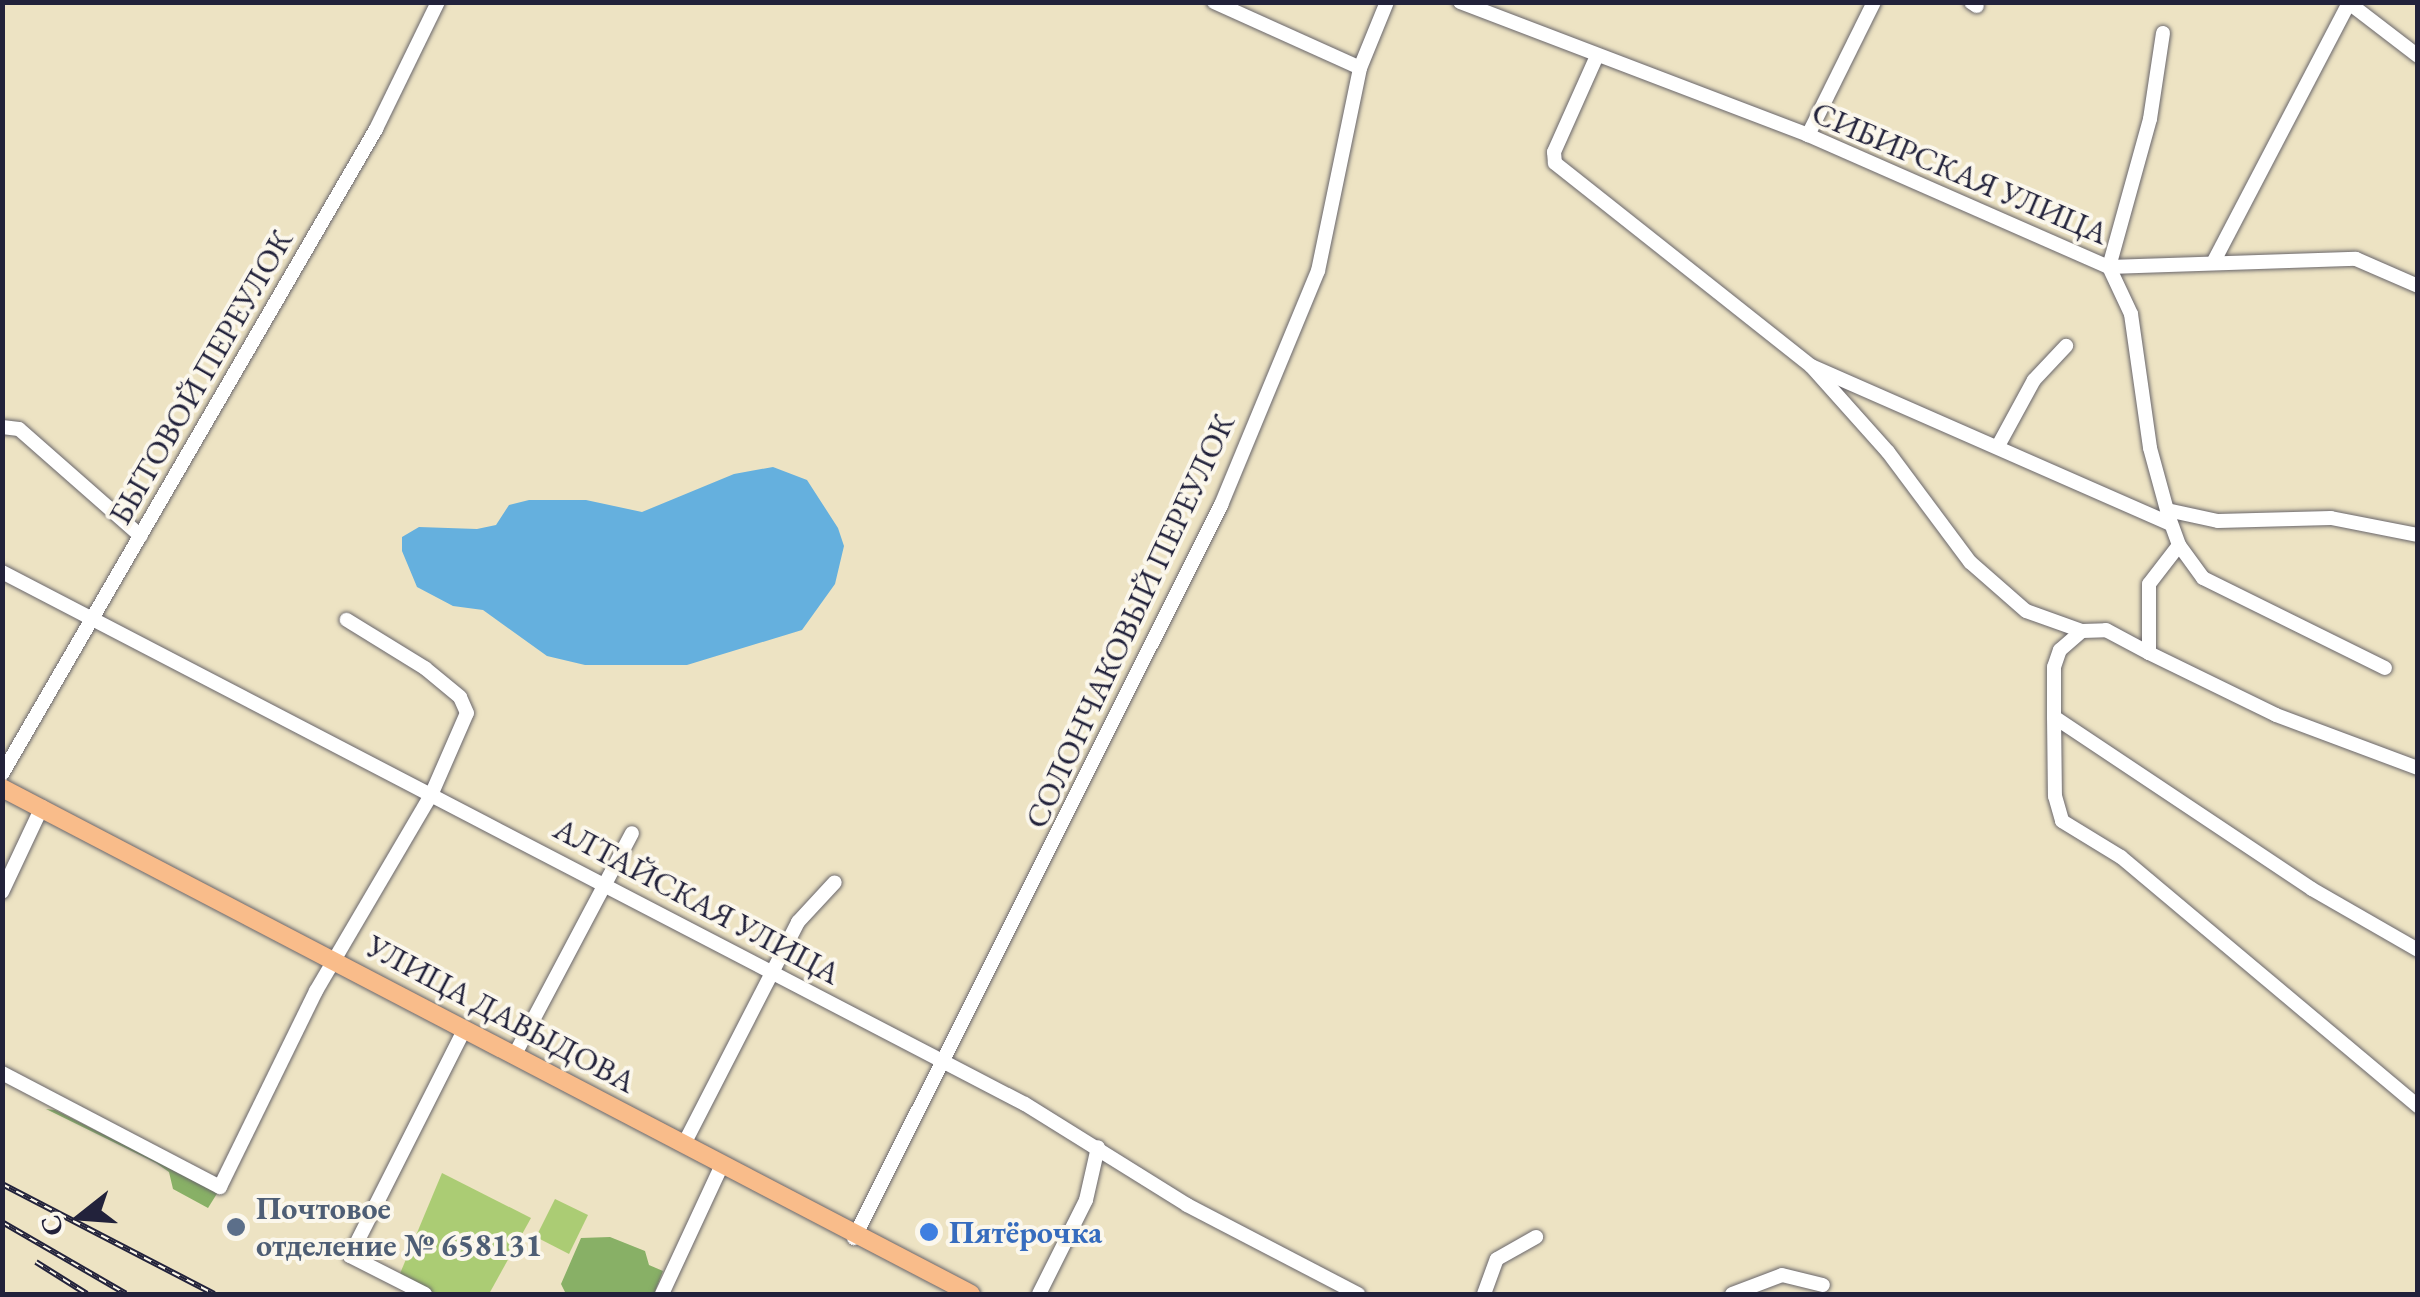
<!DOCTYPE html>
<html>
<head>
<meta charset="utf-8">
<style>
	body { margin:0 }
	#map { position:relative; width:2420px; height:1297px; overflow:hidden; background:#ede3c3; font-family:"EB Garamond",serif }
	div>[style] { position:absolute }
	.green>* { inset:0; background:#abcc74 }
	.forest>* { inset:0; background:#88b066 }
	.water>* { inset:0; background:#65b0de }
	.roads { filter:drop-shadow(0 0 2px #69666b) drop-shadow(0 0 2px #69666b) }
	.minor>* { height:14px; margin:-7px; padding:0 7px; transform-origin:7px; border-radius:7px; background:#fff }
	.major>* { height:18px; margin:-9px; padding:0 9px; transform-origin:9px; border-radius:9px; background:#f9bc8a }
	.rail>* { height:6px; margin-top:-3px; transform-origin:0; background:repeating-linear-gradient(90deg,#fbf7ec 0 8px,#22223b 0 16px); box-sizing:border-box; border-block:2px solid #22223b }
	.dots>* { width:28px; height:28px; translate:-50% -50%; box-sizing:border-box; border:5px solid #fbf7ec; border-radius:50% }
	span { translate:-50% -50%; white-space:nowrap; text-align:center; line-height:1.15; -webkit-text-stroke:8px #fbf7ec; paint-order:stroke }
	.street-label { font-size:32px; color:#22223b }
	.service-label { font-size:32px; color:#4e5e75; font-weight:700 }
	.left { translate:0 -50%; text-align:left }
	.shop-label { font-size:32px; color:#366cbe; font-weight:700 }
	.frame { position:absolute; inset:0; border:5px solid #22223b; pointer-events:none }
	.north { position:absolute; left:30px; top:1167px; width:100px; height:100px; -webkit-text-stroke:8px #fbf7ec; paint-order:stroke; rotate:253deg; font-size:28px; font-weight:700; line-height:40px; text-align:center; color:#22223b }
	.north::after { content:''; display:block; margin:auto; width:35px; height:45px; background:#22223b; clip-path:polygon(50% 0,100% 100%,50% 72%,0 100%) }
</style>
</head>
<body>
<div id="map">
	<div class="green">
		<div style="clip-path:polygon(442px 1173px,531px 1218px,489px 1294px,437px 1294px,399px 1276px)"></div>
		<div style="clip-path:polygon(555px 1199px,588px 1215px,569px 1254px,536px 1237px)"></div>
	</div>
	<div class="forest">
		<div style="clip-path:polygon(46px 1109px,55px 1110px,218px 1192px,208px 1208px,173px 1189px,169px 1172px,156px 1163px)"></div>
		<div style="clip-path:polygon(610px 1237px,645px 1251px,649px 1265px,663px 1271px,654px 1294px,566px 1294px,561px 1284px,581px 1238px)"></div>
	</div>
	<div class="water">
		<div style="clip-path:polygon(773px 467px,807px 480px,838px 528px,844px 546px,835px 584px,802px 630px,687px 665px,585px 665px,547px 656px,483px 610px,453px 606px,417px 587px,402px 551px,402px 537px,419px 527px,477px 529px,496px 525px,509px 505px,529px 500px,586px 500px,642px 512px,734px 474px)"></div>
	</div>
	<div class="roads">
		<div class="minor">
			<div style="left:1214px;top:2px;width:160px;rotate:24.3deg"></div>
			<div style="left:1460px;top:2px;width:373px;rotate:20.9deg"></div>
			<div style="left:1808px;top:135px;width:329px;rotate:23.7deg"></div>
			<div style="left:2109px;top:267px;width:52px;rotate:64.9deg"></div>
			<div style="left:2131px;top:314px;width:135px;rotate:81.9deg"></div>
			<div style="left:2150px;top:448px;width:64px;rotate:74.7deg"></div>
			<div style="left:2167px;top:510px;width:52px;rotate:12.2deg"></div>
			<div style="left:2218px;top:521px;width:113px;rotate:-1.5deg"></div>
			<div style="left:2331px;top:518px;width:89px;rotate:11.1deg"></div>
			<div style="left:1971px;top:2px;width:7px;rotate:34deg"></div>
			<div style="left:2163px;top:33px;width:87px;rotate:98.6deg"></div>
			<div style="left:2150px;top:119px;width:154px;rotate:105.5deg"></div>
			<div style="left:2109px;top:267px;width:247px;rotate:-1.9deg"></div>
			<div style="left:2356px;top:259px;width:68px;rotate:23.5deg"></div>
			<div style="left:1596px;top:58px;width:103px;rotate:114.1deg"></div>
			<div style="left:1554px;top:152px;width:11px;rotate:85deg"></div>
			<div style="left:1555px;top:163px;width:327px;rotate:38.4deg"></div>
			<div style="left:1808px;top:135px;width:148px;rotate:-63.6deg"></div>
			<div style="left:2214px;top:261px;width:291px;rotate:-62.4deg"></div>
			<div style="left:2349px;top:3px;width:87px;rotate:37.5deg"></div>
			<div style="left:2px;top:427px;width:17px;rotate:7deg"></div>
			<div style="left:19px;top:429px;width:162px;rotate:41.3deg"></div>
			<div style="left:1998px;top:446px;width:75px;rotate:-61.4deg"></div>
			<div style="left:2034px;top:380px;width:47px;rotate:-46.7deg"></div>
			<div style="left:2179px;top:545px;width:41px;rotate:54deg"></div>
			<div style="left:2203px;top:578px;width:203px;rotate:26.3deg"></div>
			<div style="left:2px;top:572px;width:1153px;rotate:27.48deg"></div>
			<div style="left:1025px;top:1104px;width:191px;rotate:31.9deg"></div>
			<div style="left:1187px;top:1205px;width:193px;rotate:27.5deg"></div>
			<div style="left:2082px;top:631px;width:59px;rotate:-160.3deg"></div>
			<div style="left:2026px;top:611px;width:74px;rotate:-138.8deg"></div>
			<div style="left:1970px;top:562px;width:137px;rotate:-126.7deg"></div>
			<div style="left:1888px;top:452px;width:115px;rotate:-131.8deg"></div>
			<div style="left:1811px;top:366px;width:393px;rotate:23.7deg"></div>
			<div style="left:2149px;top:653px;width:141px;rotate:26deg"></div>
			<div style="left:2276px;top:715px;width:152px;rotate:20.5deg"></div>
			<div style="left:2054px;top:717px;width:50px;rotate:-90deg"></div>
			<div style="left:2054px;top:667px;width:18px;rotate:-71deg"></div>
			<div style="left:2060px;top:650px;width:29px;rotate:-41deg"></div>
			<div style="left:2082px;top:631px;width:24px;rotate:-2deg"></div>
			<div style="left:2106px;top:630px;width:49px;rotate:28.1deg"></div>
			<div style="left:2149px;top:653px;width:69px;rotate:-90deg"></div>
			<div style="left:2149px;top:584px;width:49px;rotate:-52.4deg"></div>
			<div style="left:2179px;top:545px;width:29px;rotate:-110deg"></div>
			<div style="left:2px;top:774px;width:746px;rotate:-59.89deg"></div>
			<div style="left:376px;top:129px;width:141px;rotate:-64deg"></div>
			<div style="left:2px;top:892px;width:94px;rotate:-64.8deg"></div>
			<div style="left:2418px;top:950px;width:122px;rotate:-150.1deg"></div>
			<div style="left:2312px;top:889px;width:310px;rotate:-146.3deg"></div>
			<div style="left:2054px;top:717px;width:79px;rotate:89.3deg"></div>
			<div style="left:2055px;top:796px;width:26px;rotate:74deg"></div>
			<div style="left:2062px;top:821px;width:69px;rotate:31.4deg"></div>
			<div style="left:2121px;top:857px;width:388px;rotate:40deg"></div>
			<div style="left:514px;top:1056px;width:252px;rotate:-62.1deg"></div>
			<div style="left:2px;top:1073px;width:246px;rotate:27.6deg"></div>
			<div style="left:220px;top:1187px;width:218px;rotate:-63.9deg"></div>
			<div style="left:316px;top:991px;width:229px;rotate:-59.6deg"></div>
			<div style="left:432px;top:793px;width:87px;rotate:-66.4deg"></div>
			<div style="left:467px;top:713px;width:17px;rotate:-114deg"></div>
			<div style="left:460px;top:697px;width:45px;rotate:-140.4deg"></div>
			<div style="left:425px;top:668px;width:92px;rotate:-148.4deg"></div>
			<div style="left:684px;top:1144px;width:250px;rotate:-62.8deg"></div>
			<div style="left:798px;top:922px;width:54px;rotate:-47.2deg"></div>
			<div style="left:854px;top:1238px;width:820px;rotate:-63.4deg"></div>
			<div style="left:1221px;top:505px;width:253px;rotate:-67.5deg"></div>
			<div style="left:1318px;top:271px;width:207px;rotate:-78.3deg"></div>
			<div style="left:1360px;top:68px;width:71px;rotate:-67.8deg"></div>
			<div style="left:425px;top:1294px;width:84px;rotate:-153.1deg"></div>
			<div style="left:350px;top:1256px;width:253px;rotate:-63.2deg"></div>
			<div style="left:662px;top:1294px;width:142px;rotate:-65.1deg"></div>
			<div style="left:1039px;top:1294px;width:105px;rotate:-63.4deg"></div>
			<div style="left:1086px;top:1200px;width:54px;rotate:-77.2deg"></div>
			<div style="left:1484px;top:1294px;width:37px;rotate:-70deg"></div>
			<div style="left:1497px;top:1259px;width:45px;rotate:-29.4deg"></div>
			<div style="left:1732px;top:1294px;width:53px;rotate:-20.8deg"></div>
			<div style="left:1782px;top:1275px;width:42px;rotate:13.7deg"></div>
		</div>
		<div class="major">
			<div style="left:2px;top:788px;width:1093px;rotate:27.57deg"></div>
		</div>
	</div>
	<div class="rail">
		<div style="left:2px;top:1184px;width:239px;rotate:27.4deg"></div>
		<div style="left:2px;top:1222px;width:143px;rotate:30.1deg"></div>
		<div style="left:36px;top:1262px;width:60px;rotate:32.1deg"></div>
	</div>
	<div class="dots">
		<div style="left:236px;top:1227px;background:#5c6f8a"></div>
		<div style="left:929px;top:1232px;background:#3f7fe0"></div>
	</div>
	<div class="street-label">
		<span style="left:1960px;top:173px;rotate:23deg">СИБИРСКАЯ УЛИЦА</span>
		<span style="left:201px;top:377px;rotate:-60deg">БЫТОВОЙ ПЕРЕУЛОК</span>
		<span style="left:1130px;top:621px;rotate:-65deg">СОЛОНЧАКОВЫЙ ПЕРЕУЛОК</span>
		<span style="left:697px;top:901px;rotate:28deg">АЛТАЙСКАЯ УЛИЦА</span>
		<span style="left:501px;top:1014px;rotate:28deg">УЛИЦА ДАВЫДОВА</span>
	</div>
	<div class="service-label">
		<span class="left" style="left:256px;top:1227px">Почтовое<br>отделение № 658131</span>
	</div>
	<div class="shop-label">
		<span class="left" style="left:949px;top:1232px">Пятёрочка</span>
	</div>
	<div class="frame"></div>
	<div class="north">С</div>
</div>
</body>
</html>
